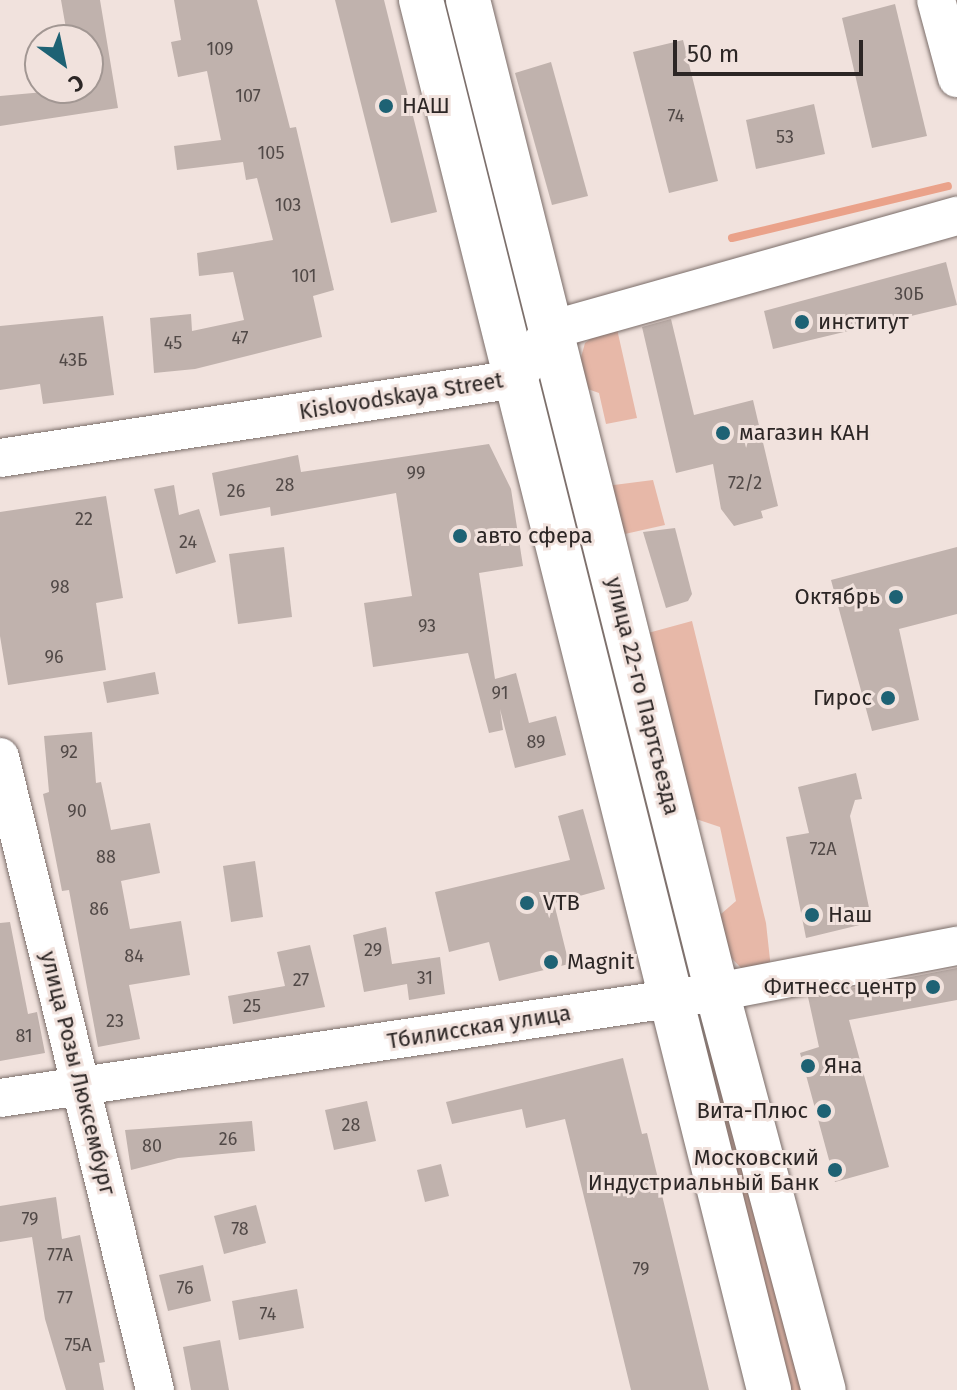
<!DOCTYPE html>
<html>
<head>
<meta charset="utf-8">
<style>
	body { margin:0 }
	#map { position:relative; width:957px; height:1390px; overflow:hidden; background:#f1e2dd; font-family:"Fira Sans",sans-serif }
	div>[style] { position:absolute }
	.green>* { inset:0; background:#e7b8a8 }
	.stream>* { height:8px; margin:-4px; padding:0 4px; transform-origin:4px; border-radius:4px; background:#eaa28a }
	.building>* { inset:0; background:#c0b2ad }
	.roads { filter:drop-shadow(0 0 2px #7a6d69) drop-shadow(0 0 2px #7a6d69) }
	.minor>* { height:38px; margin:-19px; padding:0 19px; transform-origin:19px; border-radius:19px; background:#fff }
	.major>* { height:44px; margin:-22px; padding:0 22px; transform-origin:22px; border-radius:22px; background:#fff }
	.dots>* { width:22px; height:22px; translate:-50% -50%; box-sizing:border-box; border:4px solid #f1e2dd; border-radius:50% }
	span { translate:-50% -50%; white-space:nowrap; text-align:center; line-height:1.15; -webkit-text-stroke:6px #f1e2dd; paint-order:stroke }
	.number-label { font-size:18px; color:#514947 }
	.number-label span { -webkit-text-stroke-width:0 }
	.poi-label { font-size:22px; color:#2c2625 }
	.left { translate:0 -50%; text-align:left }
	.right { translate:-100% -50%; text-align:right }
	.street-label { font-size:22px; color:#2c2625 }
	.north { position:absolute; left:24px; top:24px; width:80px; height:80px; box-sizing:border-box; background:#f1e2dd; border:2px solid #a29793; border-radius:50%; rotate:147deg; font-size:22px; font-weight:700; line-height:32px; text-align:center; color:#2c2625 }
	.north::after { content:''; display:block; margin:auto; width:28px; height:36px; background:#1e6274; clip-path:polygon(50% 0,100% 100%,50% 72%,0 100%) }
	.scale { position:absolute; left:673px; top:40px; width:190px; height:36px; box-sizing:border-box; border:4px solid #2c2625; border-top:0; padding-left:10px; font-size:24px; line-height:28px; white-space:nowrap; color:#2c2625; -webkit-text-stroke:6px #f1e2dd; paint-order:stroke }
</style>
</head>
<body>
<div id="map">
	<div class="green">
		<div style="clip-path:polygon(615px 320px,637px 418px,606px 424px,599px 393px,582px 387px,578px 368px,585px 343px)"></div>
		<div style="clip-path:polygon(653px 480px,665px 525px,616px 536px,606px 486px)"></div>
		<div style="clip-path:polygon(692px 621px,766px 923px,771px 969px,743px 970px,719px 945px,714px 920px,736px 901px,720px 827px,690px 817px,648px 633px)"></div>
		<div style="clip-path:polygon(712px 1044px,805px 1390px,786px 1390px,705px 1045px)"></div>
	</div>
	<div class="stream">
		<div style="left:732px;top:238px;width:222px;rotate:-13.5deg"></div>
	</div>
	<div class="building">
		<div style="clip-path:polygon(61px 0,100px 0,118px 108px,0 126px,0 96px,88px 88px,88px 40px,68px 40px)"></div>
		<div style="clip-path:polygon(174px 0,257px 0,290px 128px,296px 127px,334px 290px,313px 296px,322px 337px,195px 369px,154px 373px,150px 318px,191px 314px,192px 331px,244px 320px,233px 272px,199px 276px,197px 253px,273px 240px,257px 178px,246px 180px,243px 162px,177px 170px,174px 146px,221px 140px,207px 71px,178px 77px,171px 42px,181px 40px)"></div>
		<div style="clip-path:polygon(335px 0,384px 0,437px 212px,391px 223px)"></div>
		<div style="clip-path:polygon(895px 4px,927px 136px,872px 148px,842px 18px)"></div>
		<div style="clip-path:polygon(683px 40px,718px 181px,669px 193px,633px 52px)"></div>
		<div style="clip-path:polygon(551px 62px,588px 196px,552px 205px,515px 73px)"></div>
		<div style="clip-path:polygon(814px 104px,825px 154px,756px 169px,746px 120px)"></div>
		<div style="clip-path:polygon(946px 262px,957px 305px,773px 349px,764px 311px)"></div>
		<div style="clip-path:polygon(103px 316px,114px 395px,43px 404px,40px 384px,0 390px,0 326px)"></div>
		<div style="clip-path:polygon(671px 319px,694px 415px,753px 400px,778px 506px,761px 511px,763px 518px,734px 526px,721px 509px,713px 464px,676px 473px,642px 327px)"></div>
		<div style="clip-path:polygon(489px 444px,511px 489px,523px 566px,479px 573px,495px 679px,516px 673px,529px 723px,556px 716px,566px 755px,515px 768px,500px 709px,503px 730px,489px 733px,468px 653px,373px 667px,364px 603px,412px 596px,396px 493px,271px 516px,270px 507px,220px 516px,212px 473px,298px 455px,301px 472px)"></div>
		<div style="clip-path:polygon(174px 485px,179px 515px,199px 509px,216px 562px,176px 574px,154px 489px)"></div>
		<div style="clip-path:polygon(106px 496px,123px 598px,96px 603px,106px 670px,8px 685px,0 636px,0 512px)"></div>
		<div style="clip-path:polygon(675px 528px,692px 594px,688px 601px,666px 608px,643px 532px)"></div>
		<div style="clip-path:polygon(284px 547px,292px 617px,238px 624px,229px 554px)"></div>
		<div style="clip-path:polygon(957px 547px,957px 614px,899px 629px,919px 720px,872px 731px,831px 580px)"></div>
		<div style="clip-path:polygon(155px 672px,159px 694px,107px 703px,103px 682px)"></div>
		<div style="clip-path:polygon(92px 732px,96px 783px,101px 782px,111px 830px,150px 823px,160px 873px,121px 881px,130px 929px,181px 921px,190px 975px,129px 985px,140px 1039px,98px 1047px,69px 890px,62px 891px,43px 794px,49px 792px,44px 736px)"></div>
		<div style="clip-path:polygon(856px 773px,862px 799px,855px 800px,850px 816px,872px 922px,806px 938px,786px 837px,809px 833px,798px 787px)"></div>
		<div style="clip-path:polygon(583px 809px,605px 889px,554px 903px,569px 964px,499px 981px,489px 942px,449px 952px,435px 892px,570px 860px,558px 816px)"></div>
		<div style="clip-path:polygon(255px 861px,263px 917px,231px 922px,223px 866px)"></div>
		<div style="clip-path:polygon(10px 922px,28px 1014px,37px 1012px,45px 1053px,0 1061px,0 923px)"></div>
		<div style="clip-path:polygon(386px 927px,392px 964px,440px 957px,445px 994px,409px 1000px,407px 984px,364px 992px,353px 935px)"></div>
		<div style="clip-path:polygon(310px 945px,325px 1007px,233px 1024px,228px 996px,285px 986px,277px 952px)"></div>
		<div style="clip-path:polygon(957px 968px,957px 1000px,849px 1020px,889px 1167px,835px 1182px,800px 1053px,819px 1047px,808px 997px)"></div>
		<div style="clip-path:polygon(623px 1058px,642px 1134px,647px 1133px,709px 1390px,631px 1390px,565px 1119px,526px 1128px,522px 1109px,452px 1124px,446px 1102px)"></div>
		<div style="clip-path:polygon(367px 1101px,376px 1141px,334px 1150px,325px 1110px)"></div>
		<div style="clip-path:polygon(252px 1121px,255px 1151px,178px 1158px,131px 1170px,125px 1130px)"></div>
		<div style="clip-path:polygon(441px 1164px,449px 1196px,425px 1202px,417px 1170px)"></div>
		<div style="clip-path:polygon(56px 1197px,62px 1239px,80px 1235px,105px 1362px,99px 1363px,104px 1390px,66px 1390px,45px 1319px,32px 1237px,0 1242px,0 1206px)"></div>
		<div style="clip-path:polygon(256px 1205px,266px 1243px,224px 1254px,214px 1216px)"></div>
		<div style="clip-path:polygon(203px 1265px,211px 1301px,168px 1311px,159px 1275px)"></div>
		<div style="clip-path:polygon(297px 1289px,304px 1328px,239px 1340px,232px 1301px)"></div>
		<div style="clip-path:polygon(220px 1340px,229px 1390px,191px 1390px,183px 1347px)"></div>
	</div>
	<div class="roads">
		<div class="minor">
			<div style="left:936px;top:0;width:81px;rotate:74.9deg"></div>
			<div style="left:0;top:458px;width:522px;rotate:-8.7deg"></div>
			<div style="left:516px;top:379px;width:60px;rotate:-54.5deg"></div>
			<div style="left:551px;top:330px;width:422px;rotate:-15.7deg"></div>
			<div style="left:0;top:757px;width:652px;rotate:76.24deg"></div>
			<div style="left:0;top:1098px;width:725px;rotate:-8.41deg"></div>
			<div style="left:717px;top:992px;width:244px;rotate:-10.9deg"></div>
		</div>
		<div class="major">
			<div style="left:421px;top:0;width:1433px;rotate:75.94deg"></div>
			<div style="left:468px;top:0;width:1023px;rotate:75.91deg"></div>
			<div style="left:717px;top:992px;width:412px;rotate:75deg"></div>
		</div>
	</div>
	<div class="dots">
		<div style="left:386px;top:106px;background:#1e6274"></div>
		<div style="left:802px;top:322px;background:#1e6274"></div>
		<div style="left:723px;top:433px;background:#1e6274"></div>
		<div style="left:460px;top:536px;background:#1e6274"></div>
		<div style="left:896px;top:597px;background:#1e6274"></div>
		<div style="left:888px;top:698px;background:#1e6274"></div>
		<div style="left:527px;top:903px;background:#1e6274"></div>
		<div style="left:812px;top:915px;background:#1e6274"></div>
		<div style="left:551px;top:962px;background:#1e6274"></div>
		<div style="left:933px;top:987px;background:#1e6274"></div>
		<div style="left:808px;top:1066px;background:#1e6274"></div>
		<div style="left:824px;top:1111px;background:#1e6274"></div>
		<div style="left:835px;top:1170px;background:#1e6274"></div>
	</div>
	<div class="number-label">
		<span style="left:220px;top:49px">109</span>
		<span style="left:248px;top:96px">107</span>
		<span style="left:676px;top:116px">74</span>
		<span style="left:785px;top:137px">53</span>
		<span style="left:271px;top:153px">105</span>
		<span style="left:288px;top:205px">103</span>
		<span style="left:304px;top:276px">101</span>
		<span style="left:909px;top:294px">30Б</span>
		<span style="left:240px;top:338px">47</span>
		<span style="left:173px;top:343px">45</span>
		<span style="left:73px;top:360px">43Б</span>
		<span style="left:416px;top:473px">99</span>
		<span style="left:745px;top:483px">72/2</span>
		<span style="left:285px;top:485px">28</span>
		<span style="left:236px;top:491px">26</span>
		<span style="left:84px;top:519px">22</span>
		<span style="left:188px;top:542px">24</span>
		<span style="left:60px;top:587px">98</span>
		<span style="left:427px;top:626px">93</span>
		<span style="left:54px;top:657px">96</span>
		<span style="left:500px;top:693px">91</span>
		<span style="left:536px;top:742px">89</span>
		<span style="left:69px;top:752px">92</span>
		<span style="left:77px;top:811px">90</span>
		<span style="left:823px;top:849px">72А</span>
		<span style="left:106px;top:857px">88</span>
		<span style="left:99px;top:909px">86</span>
		<span style="left:373px;top:950px">29</span>
		<span style="left:134px;top:956px">84</span>
		<span style="left:425px;top:978px">31</span>
		<span style="left:301px;top:980px">27</span>
		<span style="left:252px;top:1006px">25</span>
		<span style="left:115px;top:1021px">23</span>
		<span style="left:24px;top:1036px">81</span>
		<span style="left:351px;top:1125px">28</span>
		<span style="left:228px;top:1139px">26</span>
		<span style="left:152px;top:1146px">80</span>
		<span style="left:30px;top:1219px">79</span>
		<span style="left:240px;top:1229px">78</span>
		<span style="left:60px;top:1255px">77А</span>
		<span style="left:641px;top:1269px">79</span>
		<span style="left:185px;top:1288px">76</span>
		<span style="left:65px;top:1298px">77</span>
		<span style="left:268px;top:1314px">74</span>
		<span style="left:78px;top:1345px">75А</span>
	</div>
	<div class="poi-label">
		<span class="left" style="left:402px;top:106px">НАШ</span>
		<span class="left" style="left:818px;top:322px">институт</span>
		<span class="left" style="left:739px;top:433px">магазин КАН</span>
		<span class="left" style="left:476px;top:536px">авто сфера</span>
		<span class="right" style="left:880px;top:597px">Октябрь</span>
		<span class="right" style="left:872px;top:698px">Гирос</span>
		<span class="left" style="left:543px;top:903px">VTB</span>
		<span class="left" style="left:828px;top:915px">Наш</span>
		<span class="left" style="left:567px;top:962px">Magnit</span>
		<span class="right" style="left:917px;top:987px">Фитнесс центр</span>
		<span class="left" style="left:824px;top:1066px">Яна</span>
		<span class="right" style="left:808px;top:1111px">Вита-Плюс</span>
		<span class="right" style="left:819px;top:1170px">Московский<br>Индустриальный Банк</span>
	</div>
	<div class="street-label">
		<span style="left:401px;top:396px;rotate:-9deg">Kislovodskaya Street</span>
		<span style="left:643px;top:696px;rotate:76deg">улица 22-го Партсъезда</span>
		<span style="left:479px;top:1027px;rotate:-9deg">Тбилисская улица</span>
		<span style="left:78px;top:1073px;rotate:76deg">улица Розы Люксембург</span>
	</div>
	<div class="north">С</div>
	<div class="scale">50 m</div>
</div>
</body>
</html>
